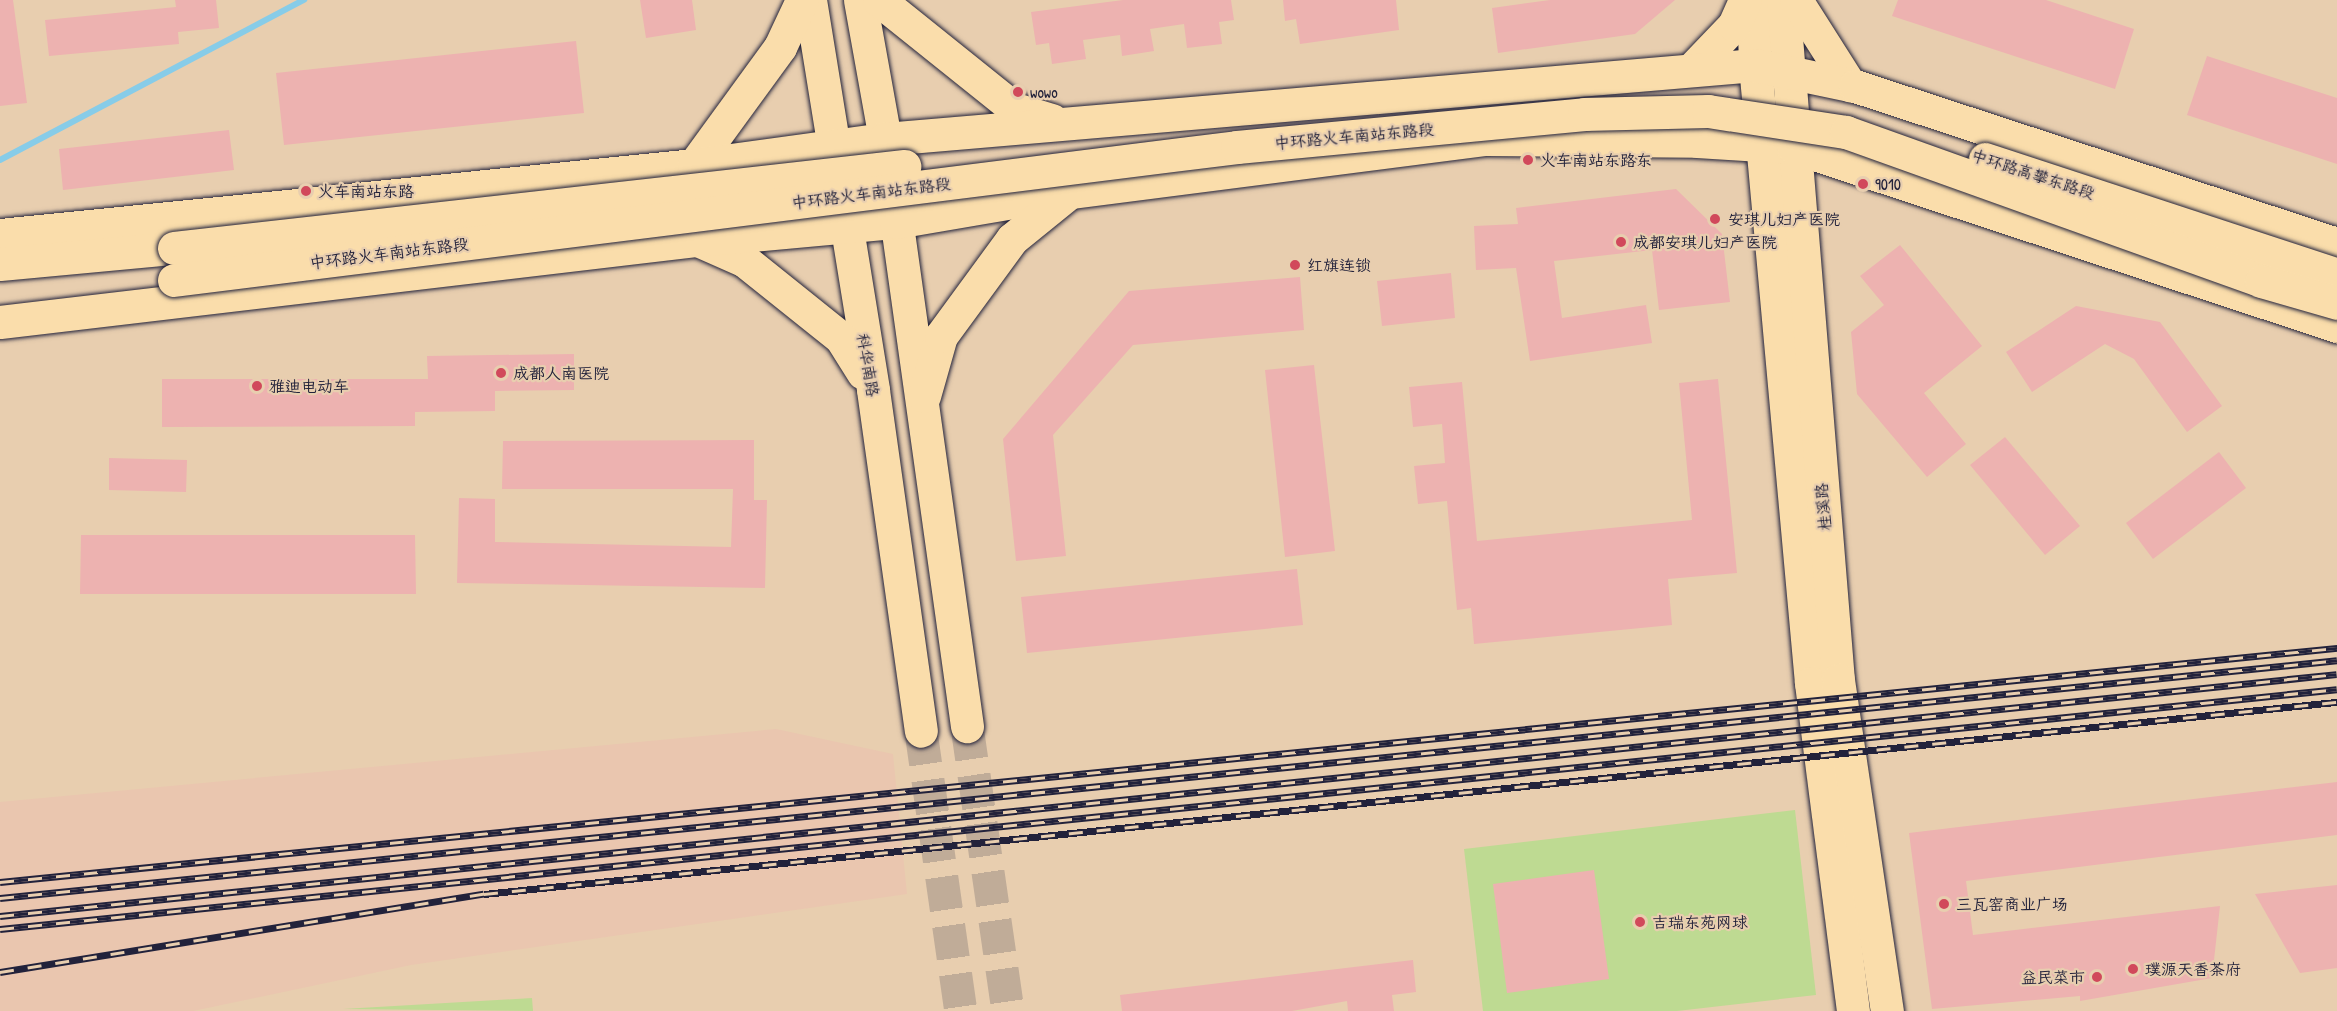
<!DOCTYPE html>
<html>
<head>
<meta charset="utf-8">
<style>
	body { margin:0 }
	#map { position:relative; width:2337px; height:1011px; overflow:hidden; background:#e8ceaf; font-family:"Patrick Hand","LXGW WenKai TC",sans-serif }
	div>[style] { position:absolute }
	.built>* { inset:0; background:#eac6af }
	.green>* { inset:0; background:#beda92 }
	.stream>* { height:6px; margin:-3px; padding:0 3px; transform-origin:3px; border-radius:3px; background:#87cce8 }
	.building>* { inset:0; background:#edb2b0 }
	.highway-tunnel>* { height:33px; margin-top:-16.5px; transform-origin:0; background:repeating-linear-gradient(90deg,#c0ac98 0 33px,transparent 0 49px) }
	.roads { filter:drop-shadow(0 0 2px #22223b) drop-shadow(0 0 2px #22223b) }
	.major>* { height:33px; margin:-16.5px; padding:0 16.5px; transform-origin:16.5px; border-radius:16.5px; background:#faddab }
	.rail>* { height:7px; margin-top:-3.5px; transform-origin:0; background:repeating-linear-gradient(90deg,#e8ceaf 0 14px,#22223b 0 28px); box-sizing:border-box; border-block:2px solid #22223b }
	.bridges { filter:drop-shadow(0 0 2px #22223b) drop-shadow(0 0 2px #22223b) }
	.major-bridge>* { height:33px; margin:-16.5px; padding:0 16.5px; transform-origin:16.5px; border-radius:16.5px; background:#faddab }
	.dots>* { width:16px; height:16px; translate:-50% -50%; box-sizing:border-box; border:3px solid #e8ceaf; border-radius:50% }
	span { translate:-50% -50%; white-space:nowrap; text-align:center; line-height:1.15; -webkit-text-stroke:4.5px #e8ceaf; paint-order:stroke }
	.poi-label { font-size:16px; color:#22223b }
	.left { translate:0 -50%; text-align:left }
	.right { translate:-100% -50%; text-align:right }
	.street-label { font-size:16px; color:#22223b }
</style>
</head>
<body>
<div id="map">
	<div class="built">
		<div style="clip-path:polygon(776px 729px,893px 754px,907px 894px,411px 965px,193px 1011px,0 1011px,0 802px)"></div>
	</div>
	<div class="green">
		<div style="clip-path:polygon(1795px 810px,1816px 995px,1677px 1011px,1483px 1011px,1464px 849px)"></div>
		<div style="clip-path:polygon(532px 998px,533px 1011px,343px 1009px)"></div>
	</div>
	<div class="stream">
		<div style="left:0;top:160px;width:344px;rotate:-27.8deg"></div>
	</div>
	<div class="building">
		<div style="clip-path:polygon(0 0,13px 0,27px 103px,0 106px)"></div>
		<div style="clip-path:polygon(175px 0,216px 0,219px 28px,178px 32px,179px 44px,49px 56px,45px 20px,176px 7px)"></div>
		<div style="clip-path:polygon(640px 0,692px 0,696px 30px,646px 38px)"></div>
		<div style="clip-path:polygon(1123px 0,1231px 0,1234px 20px,1219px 22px,1222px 44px,1187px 48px,1184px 24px,1150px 29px,1154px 51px,1122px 56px,1120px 35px,1083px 40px,1086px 59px,1052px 64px,1049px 43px,1036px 45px,1031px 12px)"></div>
		<div style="clip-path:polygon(1283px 0,1396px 0,1399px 30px,1300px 44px,1296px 19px,1285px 21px)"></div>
		<div style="clip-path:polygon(1550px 0,1675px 0,1635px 34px,1498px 53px,1492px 8px)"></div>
		<div style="clip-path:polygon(1898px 0,2046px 0,2134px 29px,2115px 89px,1892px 16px)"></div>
		<div style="clip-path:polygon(576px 41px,584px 113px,284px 145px,276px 73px)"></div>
		<div style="clip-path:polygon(2207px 56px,2337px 98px,2337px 164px,2187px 115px)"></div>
		<div style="clip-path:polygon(229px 130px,234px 170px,63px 190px,59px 149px)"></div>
		<div style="clip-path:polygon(1676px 189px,1722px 234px,1730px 302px,1659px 310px,1652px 250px,1554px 261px,1562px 318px,1646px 305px,1652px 343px,1530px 361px,1516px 268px,1476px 270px,1474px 226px,1518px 224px,1516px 208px)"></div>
		<div style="clip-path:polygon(1900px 245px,1982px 346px,1924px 393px,1966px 444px,1927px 477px,1857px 394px,1851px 332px,1884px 305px,1860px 276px)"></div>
		<div style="clip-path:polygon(1451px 273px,1455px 318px,1382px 326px,1377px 281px)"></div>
		<div style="clip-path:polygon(1300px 277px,1304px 330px,1133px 345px,1053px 435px,1066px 556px,1016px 561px,1003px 439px,1129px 291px)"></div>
		<div style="clip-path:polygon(2076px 306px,2160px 322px,2222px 406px,2187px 432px,2134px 359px,2105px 344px,2032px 392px,2006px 352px)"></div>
		<div style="clip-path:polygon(574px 354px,574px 390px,495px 391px,495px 411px,415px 412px,415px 426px,162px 427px,162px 379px,428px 379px,427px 356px)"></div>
		<div style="clip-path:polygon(1314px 365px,1335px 551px,1285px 557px,1265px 370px)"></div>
		<div style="clip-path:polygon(1718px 379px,1737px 573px,1668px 579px,1672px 625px,1474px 644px,1471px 608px,1457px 610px,1447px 501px,1418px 504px,1414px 466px,1445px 463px,1442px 424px,1413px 427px,1409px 387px,1462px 382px,1477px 541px,1692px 520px,1679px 383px)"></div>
		<div style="clip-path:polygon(2005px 437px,2080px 526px,2045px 555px,1970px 465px)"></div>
		<div style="clip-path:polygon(754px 440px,754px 500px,767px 500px,765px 588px,457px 583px,459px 498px,495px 499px,495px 542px,731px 547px,733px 489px,502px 489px,503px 441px)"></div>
		<div style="clip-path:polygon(2219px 452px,2246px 488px,2153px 559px,2126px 523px)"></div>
		<div style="clip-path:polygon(109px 458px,187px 460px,186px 492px,109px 490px)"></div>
		<div style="clip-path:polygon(81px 535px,415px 535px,416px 594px,80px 594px)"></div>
		<div style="clip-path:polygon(1297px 569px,1303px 625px,1027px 653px,1021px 597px)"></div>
		<div style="clip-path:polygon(2337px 782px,2337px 835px,1966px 881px,1973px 935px,2220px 906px,2212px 978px,2080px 1001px,2080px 996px,1932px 1009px,1909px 833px)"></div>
		<div style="clip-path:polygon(1594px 870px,1609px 979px,1507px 993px,1493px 884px)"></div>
		<div style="clip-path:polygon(2337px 885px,2337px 968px,2300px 973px,2255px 894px)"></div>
		<div style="clip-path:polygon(1413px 960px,1416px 992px,1392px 995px,1394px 1011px,1348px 1011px,1347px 1001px,1292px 1011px,1122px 1011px,1120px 995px)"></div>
	</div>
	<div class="highway-tunnel">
		<div style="left:967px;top:726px;width:288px;rotate:81.8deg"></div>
		<div style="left:921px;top:731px;width:283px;rotate:81.9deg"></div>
	</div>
	<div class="roads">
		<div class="major">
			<div style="left:810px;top:0;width:395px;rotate:80.8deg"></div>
			<div style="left:873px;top:390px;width:344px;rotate:82deg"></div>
			<div style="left:860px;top:0;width:141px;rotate:79.8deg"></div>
			<div style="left:885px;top:139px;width:593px;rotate:82.05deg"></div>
			<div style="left:879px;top:0;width:174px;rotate:38.7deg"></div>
			<div style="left:1015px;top:109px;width:39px;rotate:17deg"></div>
			<div style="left:1753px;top:0;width:65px;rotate:88.2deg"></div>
			<div style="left:1755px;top:65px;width:621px;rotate:84.82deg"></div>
			<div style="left:1811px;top:683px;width:331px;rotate:82.7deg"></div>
			<div style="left:1783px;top:0;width:682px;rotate:85.38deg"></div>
			<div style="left:1838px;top:680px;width:335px;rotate:81.6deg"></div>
			<div style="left:1796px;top:0;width:101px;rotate:57.6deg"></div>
			<div style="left:1691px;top:70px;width:62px;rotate:-46.3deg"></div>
			<div style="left:1734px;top:25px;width:27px;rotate:-66deg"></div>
			<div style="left:694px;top:165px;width:146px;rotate:-53.9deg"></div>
			<div style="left:780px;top:47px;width:52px;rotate:-64.9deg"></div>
			<div style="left:0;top:235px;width:698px;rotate:-5.76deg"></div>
			<div style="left:694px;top:165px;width:193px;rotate:-7.8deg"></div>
			<div style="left:885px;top:139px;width:873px;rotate:-4.86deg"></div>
			<div style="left:1755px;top:65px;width:102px;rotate:11.9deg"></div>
			<div style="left:1855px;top:86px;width:507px;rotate:18.15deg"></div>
			<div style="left:702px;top:242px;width:47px;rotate:23.8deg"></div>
			<div style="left:745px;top:261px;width:123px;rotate:38.7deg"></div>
			<div style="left:841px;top:338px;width:41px;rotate:57.8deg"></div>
			<div style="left:0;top:264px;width:175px;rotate:-5.3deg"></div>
			<div style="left:0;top:322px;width:702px;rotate:-6.71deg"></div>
			<div style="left:697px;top:240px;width:200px;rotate:-5.2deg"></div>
			<div style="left:896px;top:222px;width:178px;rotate:-9.7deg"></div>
			<div style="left:1071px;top:192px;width:419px;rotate:-7.3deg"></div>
			<div style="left:1487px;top:139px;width:210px;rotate:0.5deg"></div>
			<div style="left:1697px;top:141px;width:96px;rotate:3.6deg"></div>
			<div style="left:1793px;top:147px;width:573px;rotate:18.21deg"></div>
			<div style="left:924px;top:396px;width:62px;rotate:-74.2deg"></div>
			<div style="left:941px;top:336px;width:120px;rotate:-53.8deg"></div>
			<div style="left:1012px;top:239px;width:68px;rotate:-39.1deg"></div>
		</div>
	</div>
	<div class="rail">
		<div style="left:0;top:882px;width:2349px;rotate:-5.72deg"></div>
		<div style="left:0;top:898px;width:2349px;rotate:-5.81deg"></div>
		<div style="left:0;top:916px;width:2349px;rotate:-5.91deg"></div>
		<div style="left:0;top:929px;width:2349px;rotate:-5.86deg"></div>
		<div style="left:0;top:972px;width:490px;rotate:-9.2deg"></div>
		<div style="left:484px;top:894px;width:1863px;rotate:-5.92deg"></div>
	</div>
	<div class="bridges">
		<div class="major-bridge">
			<div style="left:1985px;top:159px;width:371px;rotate:18.2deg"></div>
			<div style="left:174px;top:248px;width:735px;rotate:-6.41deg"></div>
			<div style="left:174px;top:280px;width:1071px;rotate:-7.13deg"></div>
			<div style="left:1237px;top:147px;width:349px;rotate:-5.4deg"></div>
			<div style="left:1584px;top:114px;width:124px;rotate:-1.4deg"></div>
			<div style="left:1708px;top:111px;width:140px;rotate:8.7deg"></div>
			<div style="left:1846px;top:132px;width:441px;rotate:19.7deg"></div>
			<div style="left:2261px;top:281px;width:79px;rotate:16.1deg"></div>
		</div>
	</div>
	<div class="dots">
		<div style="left:1018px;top:92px;background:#d1495b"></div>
		<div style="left:1528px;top:160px;background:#d1495b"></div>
		<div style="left:1863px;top:184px;background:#d1495b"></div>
		<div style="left:306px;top:191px;background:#d1495b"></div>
		<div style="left:1715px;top:219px;background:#d1495b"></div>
		<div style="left:1621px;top:242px;background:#d1495b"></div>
		<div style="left:1295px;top:265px;background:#d1495b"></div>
		<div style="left:501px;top:373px;background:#d1495b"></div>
		<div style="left:257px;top:386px;background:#d1495b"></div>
		<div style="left:1944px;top:904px;background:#d1495b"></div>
		<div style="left:1640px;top:922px;background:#d1495b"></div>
		<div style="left:2133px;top:969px;background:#d1495b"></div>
		<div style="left:2097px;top:977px;background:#d1495b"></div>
	</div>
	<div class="poi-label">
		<span class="left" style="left:1030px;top:92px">wowo</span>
		<span class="left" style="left:1540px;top:160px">火车南站东路东</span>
		<span class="left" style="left:1875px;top:184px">9010</span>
		<span class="left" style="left:318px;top:191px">火车南站东路</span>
		<span class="left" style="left:1728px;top:219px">安琪儿妇产医院</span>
		<span class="left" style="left:1633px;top:242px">成都安琪儿妇产医院</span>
		<span class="left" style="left:1307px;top:265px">红旗连锁</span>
		<span class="left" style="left:513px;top:373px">成都人南医院</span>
		<span class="left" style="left:269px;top:386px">雅迪电动车</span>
		<span class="left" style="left:1956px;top:904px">三瓦窑商业广场</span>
		<span class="left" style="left:1652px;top:922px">吉瑞东苑网球</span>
		<span class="left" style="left:2145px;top:969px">璞源天香茶府</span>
		<span class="right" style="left:2085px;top:977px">益民菜市</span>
	</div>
	<div class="street-label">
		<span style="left:1354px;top:136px;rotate:-5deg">中环路火车南站东路段</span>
		<span style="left:2033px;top:174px;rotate:18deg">中环路高攀东路段</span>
		<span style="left:871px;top:193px;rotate:-7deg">中环路火车南站东路段</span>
		<span style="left:389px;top:253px;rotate:-7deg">中环路火车南站东路段</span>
		<span style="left:868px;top:365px;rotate:80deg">科华南路</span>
		<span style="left:1823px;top:507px;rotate:-95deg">桂溪路</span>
	</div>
</div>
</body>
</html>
